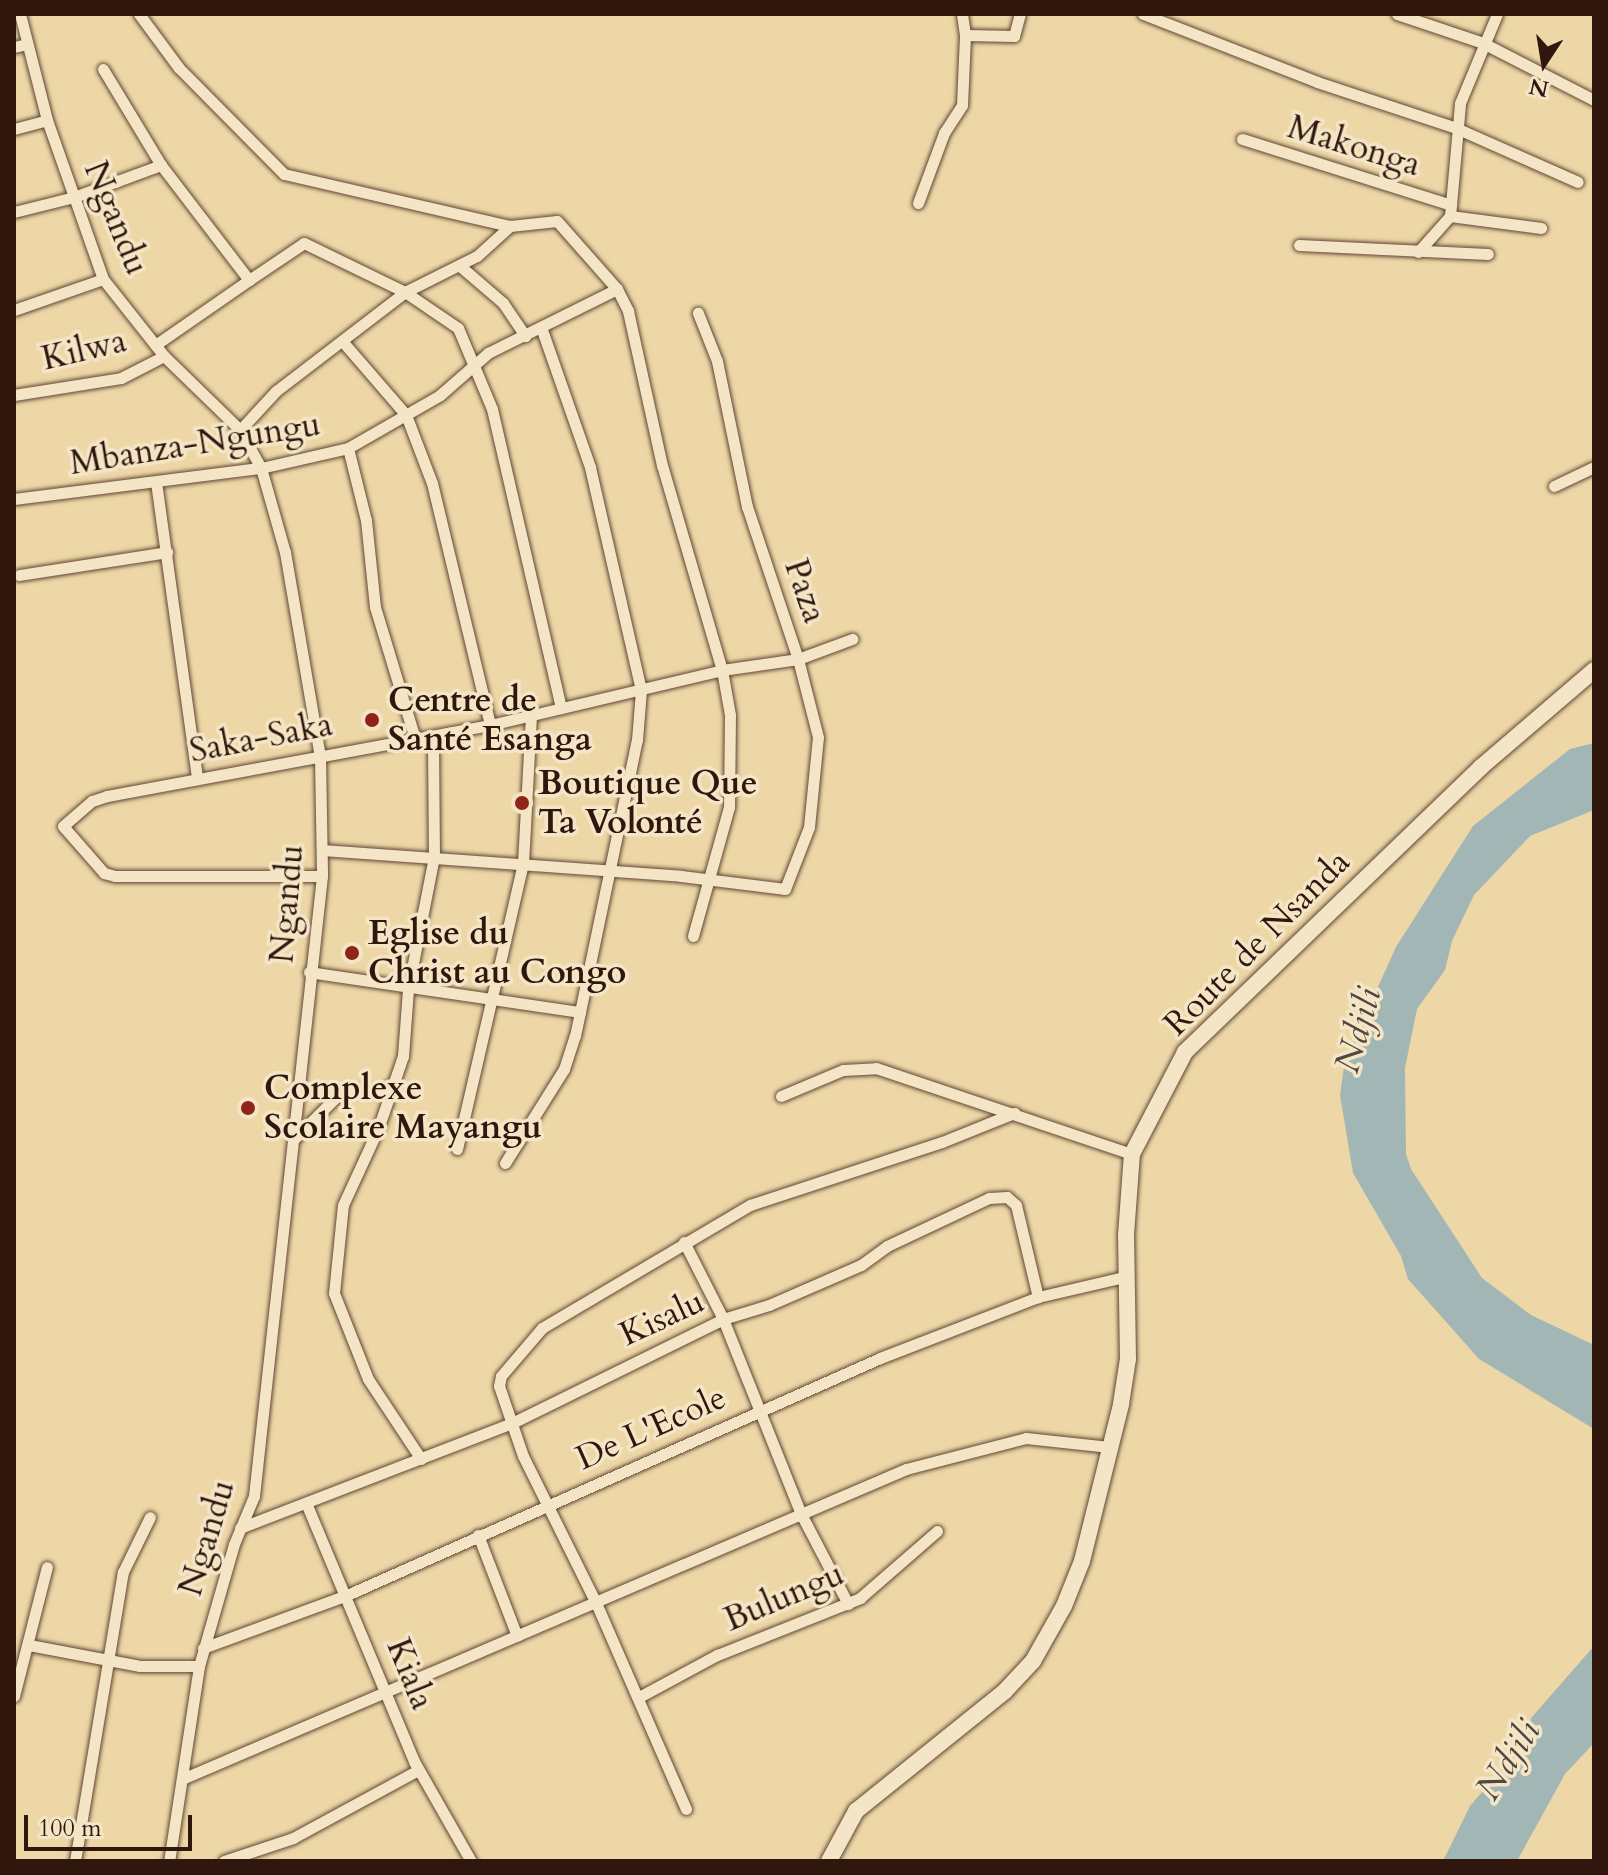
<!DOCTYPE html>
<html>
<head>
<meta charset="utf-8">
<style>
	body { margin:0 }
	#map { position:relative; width:1608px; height:1875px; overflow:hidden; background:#eed7a7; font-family:Cardo,serif }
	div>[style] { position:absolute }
	.water>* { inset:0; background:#a1b6b5 }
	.roads { filter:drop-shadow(0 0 2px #5f4734) drop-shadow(0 0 2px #5f4734) }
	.street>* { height:11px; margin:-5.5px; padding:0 5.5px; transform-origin:5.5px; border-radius:5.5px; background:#f4e5c6 }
	.secondary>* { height:16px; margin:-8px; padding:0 8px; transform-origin:8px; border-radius:8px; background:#f4e5c6 }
	.dots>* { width:22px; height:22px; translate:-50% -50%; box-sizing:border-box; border:4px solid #f4e5c6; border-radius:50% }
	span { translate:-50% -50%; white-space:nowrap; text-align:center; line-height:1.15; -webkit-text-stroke:7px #f4e5c6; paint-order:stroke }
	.street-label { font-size:34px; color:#2f170e }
	.poi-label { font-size:34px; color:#2f170e; font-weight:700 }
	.left { translate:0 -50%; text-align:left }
	.water-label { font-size:36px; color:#514740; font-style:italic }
	.frame { position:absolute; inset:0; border:16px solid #2f170e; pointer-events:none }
	.north { position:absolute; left:1504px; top:24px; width:80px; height:80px; -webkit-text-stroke:6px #f4e5c6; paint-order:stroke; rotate:192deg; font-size:22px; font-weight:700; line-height:32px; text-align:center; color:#2f170e }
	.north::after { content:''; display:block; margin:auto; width:28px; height:36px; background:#2f170e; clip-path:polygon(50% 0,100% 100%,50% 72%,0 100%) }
	.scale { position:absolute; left:24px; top:1815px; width:168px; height:36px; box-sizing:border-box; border:4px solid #2f170e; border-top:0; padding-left:10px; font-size:24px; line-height:28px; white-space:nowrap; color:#2f170e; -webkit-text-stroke:6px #f4e5c6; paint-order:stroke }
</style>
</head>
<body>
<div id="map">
	<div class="water">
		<div style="clip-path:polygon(1594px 743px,1594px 810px,1530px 836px,1474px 895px,1452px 941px,1445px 970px,1417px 1009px,1405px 1068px,1406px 1154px,1411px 1169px,1482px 1278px,1531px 1315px,1594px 1345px,1594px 1429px,1479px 1359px,1408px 1279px,1401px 1256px,1353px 1173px,1340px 1095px,1345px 1060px,1396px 947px,1473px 826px,1570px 749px)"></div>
		<div style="clip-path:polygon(1594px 1646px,1594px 1743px,1565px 1774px,1517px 1861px,1443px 1861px,1470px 1806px,1507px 1763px,1532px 1717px)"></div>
	</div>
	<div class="roads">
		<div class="street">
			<div style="left:20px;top:14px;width:109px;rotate:75.7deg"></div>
			<div style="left:47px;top:120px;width:169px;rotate:70.6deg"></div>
			<div style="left:103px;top:279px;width:98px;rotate:51.6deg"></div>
			<div style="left:164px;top:356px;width:106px;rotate:44.2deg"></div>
			<div style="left:240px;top:430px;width:43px;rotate:61.1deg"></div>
			<div style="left:261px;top:468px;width:87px;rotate:74.1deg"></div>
			<div style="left:285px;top:552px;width:208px;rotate:80.3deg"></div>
			<div style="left:320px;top:757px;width:119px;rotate:89deg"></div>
			<div style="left:322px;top:876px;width:624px;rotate:96.26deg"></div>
			<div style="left:254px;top:1496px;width:52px;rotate:112.6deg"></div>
			<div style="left:234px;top:1544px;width:127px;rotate:106deg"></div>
			<div style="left:199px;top:1666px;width:197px;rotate:98.7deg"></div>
			<div style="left:139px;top:14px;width:67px;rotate:53.5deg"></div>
			<div style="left:179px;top:68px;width:149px;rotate:45.3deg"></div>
			<div style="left:284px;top:174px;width:232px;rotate:13deg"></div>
			<div style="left:510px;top:226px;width:47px;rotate:-6.1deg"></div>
			<div style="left:557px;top:221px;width:91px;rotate:48.6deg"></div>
			<div style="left:617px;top:289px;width:25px;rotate:63deg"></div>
			<div style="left:628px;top:311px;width:158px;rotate:77.6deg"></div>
			<div style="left:662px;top:465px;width:214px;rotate:73.7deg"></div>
			<div style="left:722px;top:670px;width:46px;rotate:79.9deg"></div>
			<div style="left:730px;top:715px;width:92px;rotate:90.6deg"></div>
			<div style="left:729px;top:807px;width:134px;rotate:105.6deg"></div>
			<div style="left:962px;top:14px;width:21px;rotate:82deg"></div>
			<div style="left:1143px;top:14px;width:187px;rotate:21.3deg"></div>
			<div style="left:1317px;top:82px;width:146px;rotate:18.3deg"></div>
			<div style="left:1456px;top:128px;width:133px;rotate:23.9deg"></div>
			<div style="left:1397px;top:14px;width:91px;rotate:18.6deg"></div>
			<div style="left:1483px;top:43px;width:125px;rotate:27.2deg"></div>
			<div style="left:14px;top:47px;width:13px;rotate:-13deg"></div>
			<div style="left:103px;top:69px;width:112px;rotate:58.9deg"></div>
			<div style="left:161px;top:165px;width:145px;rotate:52.6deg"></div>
			<div style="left:249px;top:280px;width:114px;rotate:145.3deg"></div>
			<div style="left:14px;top:129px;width:34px;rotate:-15deg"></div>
			<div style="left:1242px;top:139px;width:219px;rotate:17.5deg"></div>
			<div style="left:918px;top:203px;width:75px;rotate:-69.6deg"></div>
			<div style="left:944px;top:133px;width:33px;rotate:-57deg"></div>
			<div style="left:962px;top:105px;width:70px;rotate:-87.5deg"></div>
			<div style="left:965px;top:35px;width:49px;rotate:1.2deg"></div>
			<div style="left:1014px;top:36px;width:23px;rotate:-75deg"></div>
			<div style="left:14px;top:212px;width:62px;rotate:-14deg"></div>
			<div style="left:74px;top:197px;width:93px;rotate:-20.2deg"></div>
			<div style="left:1450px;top:216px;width:92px;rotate:7.5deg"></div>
			<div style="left:1299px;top:245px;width:189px;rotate:2.7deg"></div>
			<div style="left:1418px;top:252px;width:48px;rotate:-48.4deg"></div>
			<div style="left:1450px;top:216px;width:113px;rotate:-84.9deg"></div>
			<div style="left:1460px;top:103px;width:96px;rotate:-67.4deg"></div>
			<div style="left:460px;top:266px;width:57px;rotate:40.7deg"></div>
			<div style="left:503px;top:303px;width:40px;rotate:56deg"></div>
			<div style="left:249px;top:280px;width:66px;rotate:-33.9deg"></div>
			<div style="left:304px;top:243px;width:112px;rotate:25.9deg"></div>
			<div style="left:405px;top:292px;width:64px;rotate:34.2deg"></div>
			<div style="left:458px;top:328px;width:88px;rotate:67.2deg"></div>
			<div style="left:492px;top:409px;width:307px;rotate:77deg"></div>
			<div style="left:14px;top:310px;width:94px;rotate:-19.2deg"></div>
			<div style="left:343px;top:342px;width:96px;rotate:49.2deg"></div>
			<div style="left:406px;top:415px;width:73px;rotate:69.1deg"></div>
			<div style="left:432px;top:483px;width:249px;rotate:76.5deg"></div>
			<div style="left:14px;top:395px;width:108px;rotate:-9deg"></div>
			<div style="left:121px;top:378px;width:48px;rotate:-27.1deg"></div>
			<div style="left:240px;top:430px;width:53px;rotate:-47.3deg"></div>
			<div style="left:276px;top:391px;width:163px;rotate:-37.5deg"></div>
			<div style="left:405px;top:292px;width:80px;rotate:-26.6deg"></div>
			<div style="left:477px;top:256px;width:45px;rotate:-42.3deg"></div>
			<div style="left:348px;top:448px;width:74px;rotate:76deg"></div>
			<div style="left:366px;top:520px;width:87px;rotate:84.1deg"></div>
			<div style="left:375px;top:607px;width:138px;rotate:73.1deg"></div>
			<div style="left:156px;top:482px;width:300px;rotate:82.1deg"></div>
			<div style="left:1554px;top:486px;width:44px;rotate:-25.4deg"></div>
			<div style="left:14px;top:499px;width:249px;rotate:-7.2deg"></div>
			<div style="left:261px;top:468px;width:89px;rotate:-12.9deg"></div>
			<div style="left:348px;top:448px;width:106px;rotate:-29.9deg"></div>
			<div style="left:440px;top:395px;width:64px;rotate:-41.2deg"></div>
			<div style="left:488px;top:353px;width:144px;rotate:-26.4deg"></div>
			<div style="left:19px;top:575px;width:150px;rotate:-8.8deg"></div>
			<div style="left:322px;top:850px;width:360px;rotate:4.1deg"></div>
			<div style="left:681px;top:876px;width:105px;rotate:7.1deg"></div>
			<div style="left:785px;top:889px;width:66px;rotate:-68.8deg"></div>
			<div style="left:809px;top:827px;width:90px;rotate:-84.3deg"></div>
			<div style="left:818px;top:737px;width:81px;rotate:-104.4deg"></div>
			<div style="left:798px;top:659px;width:160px;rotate:-108.5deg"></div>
			<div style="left:747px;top:507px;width:149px;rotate:-101.6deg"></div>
			<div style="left:717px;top:361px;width:52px;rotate:-111.6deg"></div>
			<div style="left:322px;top:876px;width:207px;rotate:180deg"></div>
			<div style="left:115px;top:876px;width:11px;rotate:-165deg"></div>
			<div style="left:104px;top:873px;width:62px;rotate:-131.1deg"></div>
			<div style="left:63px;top:826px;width:38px;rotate:-41deg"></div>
			<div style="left:92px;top:801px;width:16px;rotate:-18deg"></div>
			<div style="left:107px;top:796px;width:390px;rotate:-10.5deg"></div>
			<div style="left:490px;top:725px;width:238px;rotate:-13.3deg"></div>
			<div style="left:722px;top:670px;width:77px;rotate:-8.2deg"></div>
			<div style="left:798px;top:659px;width:58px;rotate:-20.3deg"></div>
			<div style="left:309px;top:972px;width:274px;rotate:8.4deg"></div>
			<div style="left:781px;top:1096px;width:67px;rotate:-22.8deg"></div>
			<div style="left:843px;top:1070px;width:33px;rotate:-3deg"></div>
			<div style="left:876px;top:1068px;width:270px;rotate:18.6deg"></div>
			<div style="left:293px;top:1140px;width:71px;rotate:-45deg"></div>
			<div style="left:343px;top:1090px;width:37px;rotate:2deg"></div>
			<div style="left:380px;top:1091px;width:15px;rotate:-28deg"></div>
			<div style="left:457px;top:1149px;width:294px;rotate:-77deg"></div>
			<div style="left:523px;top:863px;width:147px;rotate:-86.9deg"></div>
			<div style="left:505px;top:1163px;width:111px;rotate:-57.9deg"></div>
			<div style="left:564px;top:1069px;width:35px;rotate:-72deg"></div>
			<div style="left:575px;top:1036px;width:302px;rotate:-78.2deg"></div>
			<div style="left:637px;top:740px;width:50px;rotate:-85.4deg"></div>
			<div style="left:641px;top:690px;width:229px;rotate:-102.9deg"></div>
			<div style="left:590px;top:467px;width:148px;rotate:-109.3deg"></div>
			<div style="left:684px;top:1242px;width:86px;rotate:63.1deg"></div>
			<div style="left:723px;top:1319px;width:208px;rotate:68.2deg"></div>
			<div style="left:800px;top:1512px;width:104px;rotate:62.4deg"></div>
			<div style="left:421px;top:1459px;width:96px;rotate:-123.5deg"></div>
			<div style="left:368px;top:1379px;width:92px;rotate:-111.6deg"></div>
			<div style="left:334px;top:1293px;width:88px;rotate:-84.2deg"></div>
			<div style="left:343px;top:1205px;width:84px;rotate:-65.3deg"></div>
			<div style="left:378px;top:1129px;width:77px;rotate:-71.1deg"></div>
			<div style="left:403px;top:1056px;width:67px;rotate:-85.7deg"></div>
			<div style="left:408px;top:989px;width:135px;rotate:-78.9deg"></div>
			<div style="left:434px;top:857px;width:121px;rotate:-90.5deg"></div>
			<div style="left:306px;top:1503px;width:282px;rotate:67.3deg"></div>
			<div style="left:415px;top:1763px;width:113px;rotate:60.3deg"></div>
			<div style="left:240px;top:1528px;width:292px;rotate:-21.1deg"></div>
			<div style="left:512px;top:1423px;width:235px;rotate:-26.2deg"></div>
			<div style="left:723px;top:1319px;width:48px;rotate:-16.9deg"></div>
			<div style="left:769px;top:1305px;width:100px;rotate:-23.5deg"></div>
			<div style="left:861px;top:1265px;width:32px;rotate:-36deg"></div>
			<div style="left:887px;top:1246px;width:113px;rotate:-25.2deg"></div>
			<div style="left:989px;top:1198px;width:18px;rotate:-3deg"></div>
			<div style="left:1007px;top:1197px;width:12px;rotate:42deg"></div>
			<div style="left:1016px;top:1205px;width:95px;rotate:76.6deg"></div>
			<div style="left:478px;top:1535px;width:108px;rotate:68.9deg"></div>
			<div style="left:29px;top:1645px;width:113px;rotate:10.7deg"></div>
			<div style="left:140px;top:1666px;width:59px"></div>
			<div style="left:203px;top:1648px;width:153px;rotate:-20.2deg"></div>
			<div style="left:347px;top:1595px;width:583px;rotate:-23.97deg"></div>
			<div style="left:880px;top:1358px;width:169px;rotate:-21.1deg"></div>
			<div style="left:1038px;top:1297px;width:92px;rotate:-13.1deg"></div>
			<div style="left:14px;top:1696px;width:133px;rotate:-75.7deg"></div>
			<div style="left:639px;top:1697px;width:89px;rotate:-28.3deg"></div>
			<div style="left:717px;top:1655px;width:154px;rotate:-21.7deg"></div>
			<div style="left:860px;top:1598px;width:102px;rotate:-41deg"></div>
			<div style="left:182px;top:1779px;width:788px;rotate:-23.18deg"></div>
			<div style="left:906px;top:1469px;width:124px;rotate:-14.5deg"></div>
			<div style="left:1026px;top:1438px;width:84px;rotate:6.1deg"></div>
			<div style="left:686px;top:1809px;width:225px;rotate:-113.6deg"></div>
			<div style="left:596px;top:1603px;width:164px;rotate:-116.4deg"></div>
			<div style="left:523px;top:1456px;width:74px;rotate:-108.9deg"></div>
			<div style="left:499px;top:1386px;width:10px;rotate:-79deg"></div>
			<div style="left:501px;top:1376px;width:63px;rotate:-49.5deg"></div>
			<div style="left:542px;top:1328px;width:242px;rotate:-30.6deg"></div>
			<div style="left:750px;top:1205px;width:202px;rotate:-18.2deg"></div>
			<div style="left:942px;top:1142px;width:78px;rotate:-21.9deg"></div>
			<div style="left:75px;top:1861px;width:293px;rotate:-80.6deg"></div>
			<div style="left:123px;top:1572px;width:61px;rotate:-63.9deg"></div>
			<div style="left:224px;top:1861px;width:73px;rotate:-18.4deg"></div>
			<div style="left:293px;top:1838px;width:142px;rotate:-28.5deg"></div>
		</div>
		<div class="secondary">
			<div style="left:829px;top:1861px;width:57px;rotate:-61.6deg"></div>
			<div style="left:856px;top:1811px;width:191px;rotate:-38.8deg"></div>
			<div style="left:1005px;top:1691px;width:41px;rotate:-47deg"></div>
			<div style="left:1033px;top:1661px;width:63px;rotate:-60.6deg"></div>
			<div style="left:1064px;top:1606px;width:48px;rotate:-68.2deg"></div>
			<div style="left:1082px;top:1561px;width:162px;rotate:-76deg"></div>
			<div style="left:1121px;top:1404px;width:46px;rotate:-81.2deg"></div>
			<div style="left:1128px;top:1359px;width:124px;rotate:-90.9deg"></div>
			<div style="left:1126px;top:1235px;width:81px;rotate:-85.8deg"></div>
			<div style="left:1132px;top:1154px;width:115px;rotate:-62.5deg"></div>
			<div style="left:1185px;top:1052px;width:411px;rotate:-43.9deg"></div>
			<div style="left:1481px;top:767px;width:149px;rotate:-40.6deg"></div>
		</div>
	</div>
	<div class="dots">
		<div style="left:372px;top:720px;background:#8f2418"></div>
		<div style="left:522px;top:803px;background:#8f2418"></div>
		<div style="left:352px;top:953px;background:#8f2418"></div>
		<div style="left:248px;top:1108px;background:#8f2418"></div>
	</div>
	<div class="street-label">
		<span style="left:1354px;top:146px;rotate:17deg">Makonga</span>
		<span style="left:116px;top:218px;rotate:68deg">Ngandu</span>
		<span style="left:84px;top:350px;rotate:-13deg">Kilwa</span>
		<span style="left:195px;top:444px;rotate:-9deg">Mbanza-Ngungu</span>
		<span style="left:805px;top:591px;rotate:71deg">Paza</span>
		<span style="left:261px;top:738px;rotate:-11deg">Saka-Saka</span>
		<span style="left:287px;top:904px;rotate:-85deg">Ngandu</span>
		<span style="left:1257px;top:943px;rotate:-45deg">Route de Nsanda</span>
		<span style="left:662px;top:1318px;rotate:-25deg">Kisalu</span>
		<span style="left:651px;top:1428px;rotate:-24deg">De L'Ecole</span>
		<span style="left:207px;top:1538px;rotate:-73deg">Ngandu</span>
		<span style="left:784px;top:1597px;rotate:-23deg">Bulungu</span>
		<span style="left:410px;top:1674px;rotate:68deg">Kiala</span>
	</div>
	<div class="poi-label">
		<span class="left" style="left:388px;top:720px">Centre de<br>Santé Esanga</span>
		<span class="left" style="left:538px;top:803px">Boutique Que<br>Ta Volonté</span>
		<span class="left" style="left:368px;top:953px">Eglise du<br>Christ au Congo</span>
		<span class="left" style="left:264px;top:1108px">Complexe<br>Scolaire Mayangu</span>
	</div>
	<div class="water-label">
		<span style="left:1358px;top:1030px;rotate:-74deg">Ndjili</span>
		<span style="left:1508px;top:1760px;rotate:-57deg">Ndjili</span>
	</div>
	<div class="frame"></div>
	<div class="north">N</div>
	<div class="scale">100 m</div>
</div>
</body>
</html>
